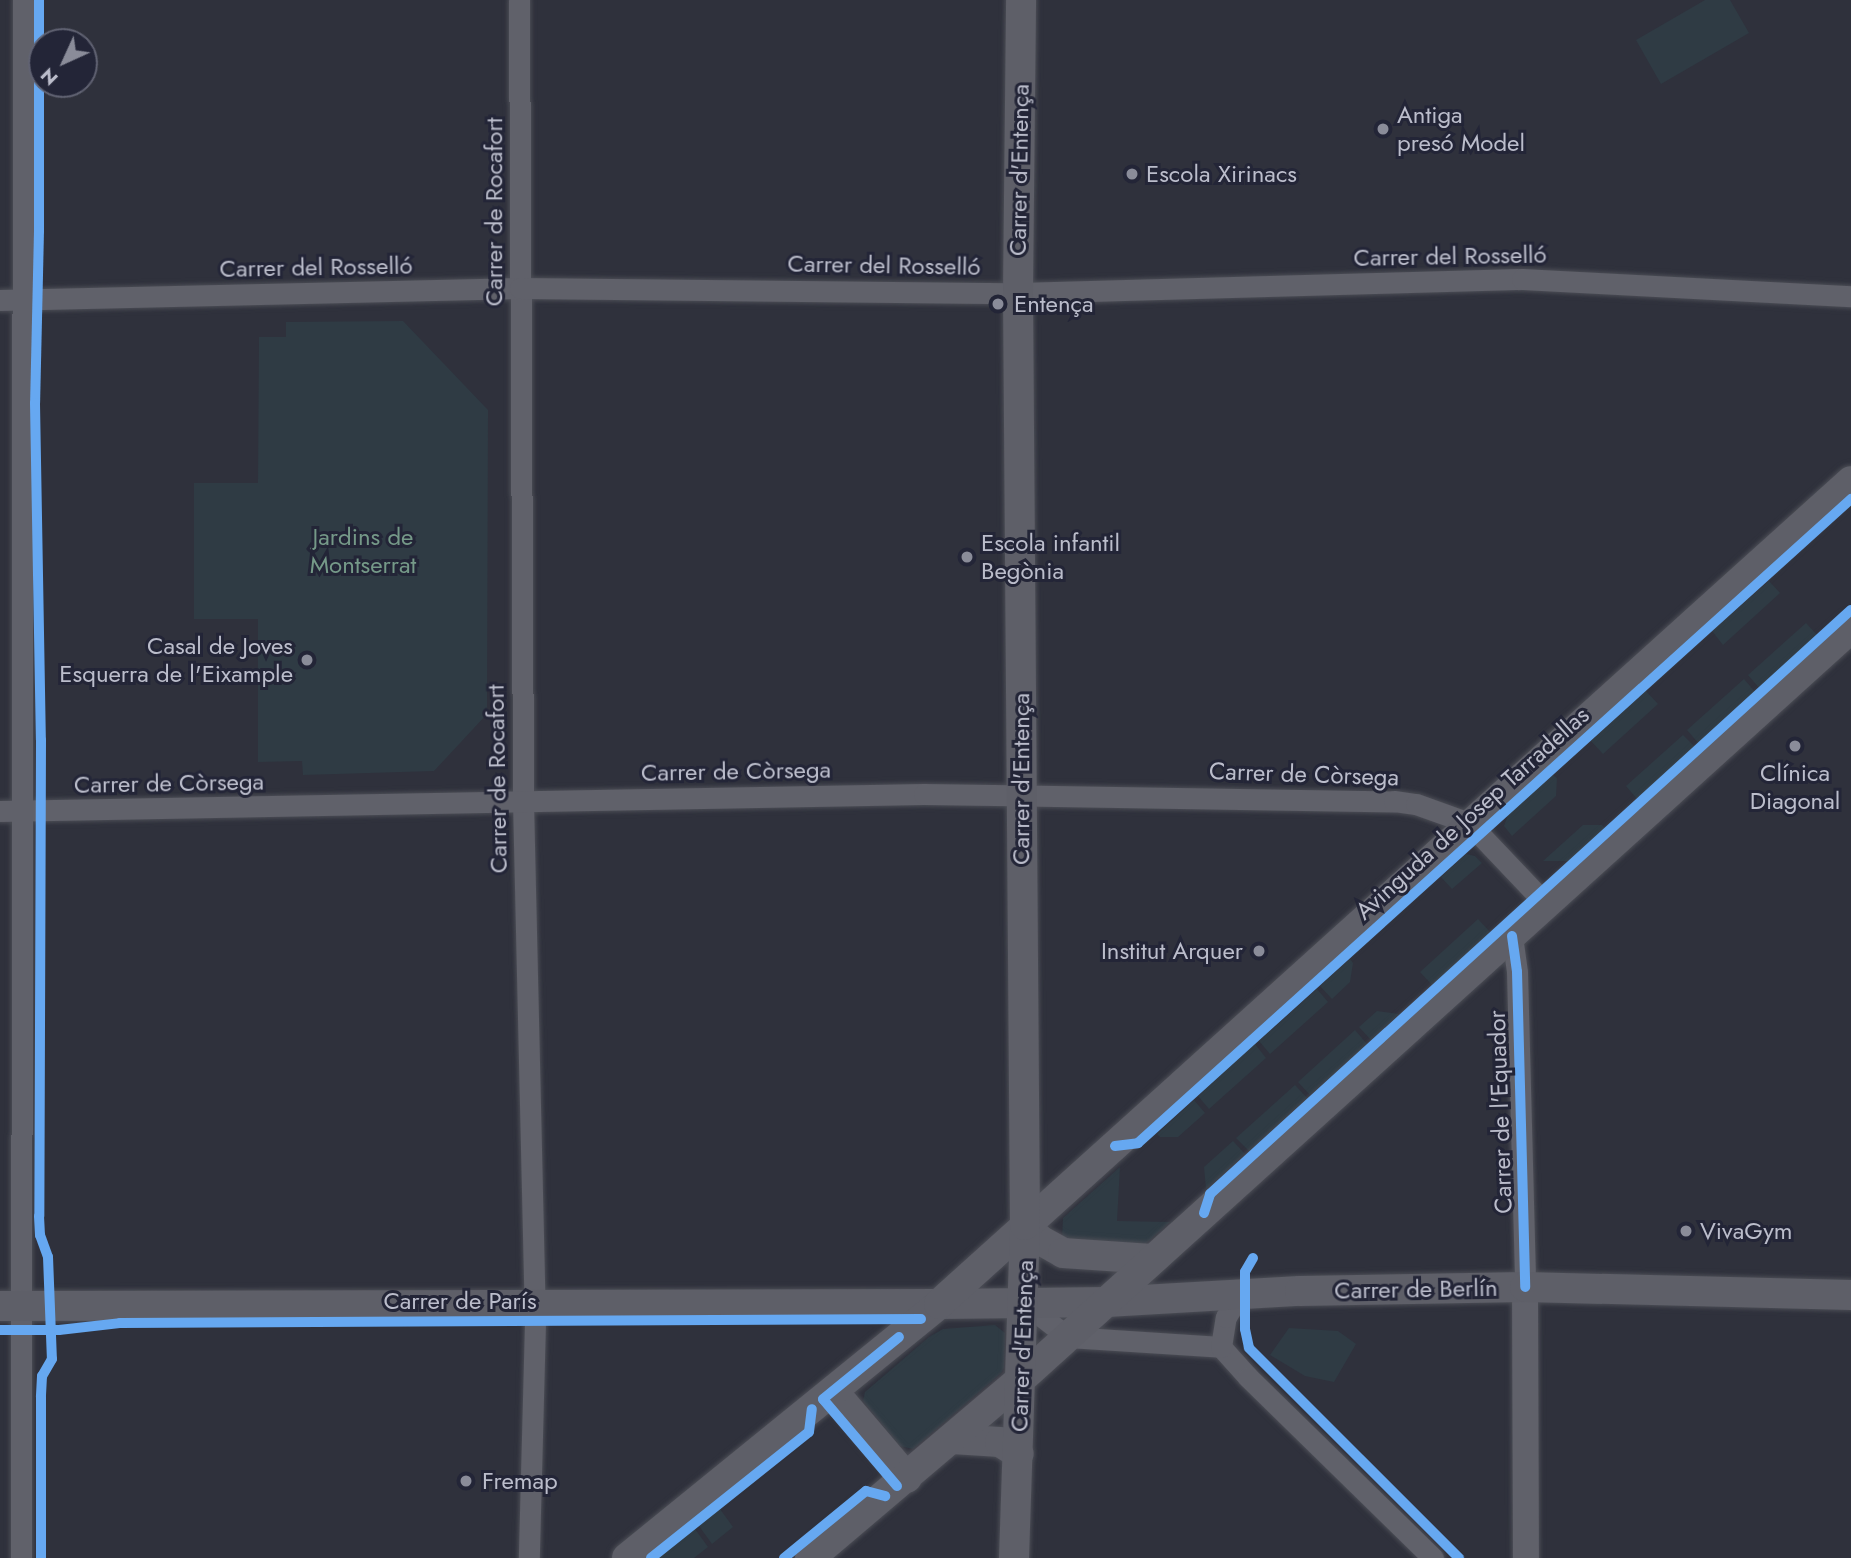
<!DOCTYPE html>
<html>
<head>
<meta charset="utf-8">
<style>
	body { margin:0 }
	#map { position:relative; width:1851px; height:1558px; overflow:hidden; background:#2f313c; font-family:Jost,sans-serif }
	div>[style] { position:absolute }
	.green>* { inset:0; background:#2f3b44 }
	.roads { filter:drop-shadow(0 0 2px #4b4d55) drop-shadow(0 0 2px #4b4d55) }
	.minor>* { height:21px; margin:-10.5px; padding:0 10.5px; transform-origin:10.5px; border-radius:10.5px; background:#60616a }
	.tertiary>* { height:26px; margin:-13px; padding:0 13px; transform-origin:13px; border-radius:13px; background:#60616a }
	.secondary>* { height:30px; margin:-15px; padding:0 15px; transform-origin:15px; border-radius:15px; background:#5e5f68 }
	.cycleway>* { height:10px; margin:-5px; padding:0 5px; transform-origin:5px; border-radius:5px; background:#66a8f1 }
	.dots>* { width:19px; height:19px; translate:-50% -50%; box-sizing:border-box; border:4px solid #232537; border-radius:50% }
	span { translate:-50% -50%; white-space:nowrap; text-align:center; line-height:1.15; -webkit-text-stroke:6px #232537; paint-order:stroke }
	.poi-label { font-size:24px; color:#bbbdcb }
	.left { translate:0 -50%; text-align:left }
	.right { translate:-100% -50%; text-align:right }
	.street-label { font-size:24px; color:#bbbdcb }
	.park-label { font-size:24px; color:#759988 }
	.north { position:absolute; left:28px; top:28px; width:70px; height:70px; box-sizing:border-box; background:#232537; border:2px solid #606272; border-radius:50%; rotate:225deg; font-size:19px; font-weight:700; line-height:28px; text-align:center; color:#bbbdcb }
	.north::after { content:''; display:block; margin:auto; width:24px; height:32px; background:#8a8c99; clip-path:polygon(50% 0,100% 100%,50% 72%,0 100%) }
</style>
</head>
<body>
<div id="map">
	<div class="green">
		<div style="clip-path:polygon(1705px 0,1730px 0,1749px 33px,1661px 84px,1636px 40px)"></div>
		<div style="clip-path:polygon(403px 321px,488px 410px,487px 714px,434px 771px,303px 775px,302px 761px,258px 762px,258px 619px,194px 619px,194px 483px,258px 483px,259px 337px,286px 337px,286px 322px)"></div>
		<div style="clip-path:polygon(1769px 581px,1780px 593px,1723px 645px,1712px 631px)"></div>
		<div style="clip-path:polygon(1806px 623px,1818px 636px,1760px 689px,1748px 675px)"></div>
		<div style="clip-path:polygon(1744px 679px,1756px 693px,1699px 744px,1687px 730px)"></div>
		<div style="clip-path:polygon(1646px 691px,1658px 704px,1603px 754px,1591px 741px)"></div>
		<div style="clip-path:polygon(1683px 735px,1695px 747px,1637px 799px,1626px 786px)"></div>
		<div style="clip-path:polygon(1553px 775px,1557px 778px,1556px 796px,1512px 836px,1504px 826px,1508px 815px)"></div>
		<div style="clip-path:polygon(1583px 825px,1602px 825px,1605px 828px,1570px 861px,1543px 861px)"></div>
		<div style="clip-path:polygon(1466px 854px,1475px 856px,1482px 863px,1452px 889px,1441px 877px)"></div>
		<div style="clip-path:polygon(1478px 919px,1491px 933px,1432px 985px,1420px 972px)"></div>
		<div style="clip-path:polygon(1350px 959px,1353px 963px,1350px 982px,1332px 999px,1320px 986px)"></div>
		<div style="clip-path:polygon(1317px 989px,1328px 1002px,1270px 1054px,1259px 1041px)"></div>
		<div style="clip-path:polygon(1377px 1011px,1399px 1014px,1371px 1040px,1359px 1027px)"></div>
		<div style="clip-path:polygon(1355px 1030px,1367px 1044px,1310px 1095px,1298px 1082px)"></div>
		<div style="clip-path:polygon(1255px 1044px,1266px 1058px,1209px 1109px,1198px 1096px)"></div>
		<div style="clip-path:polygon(1295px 1085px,1307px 1098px,1249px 1151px,1236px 1138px)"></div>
		<div style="clip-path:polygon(1194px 1100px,1205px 1113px,1178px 1137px,1160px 1137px,1157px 1134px)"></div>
		<div style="clip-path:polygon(1233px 1141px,1245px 1154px,1206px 1189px,1204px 1167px)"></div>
		<div style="clip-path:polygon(1120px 1167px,1117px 1221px,1170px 1222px,1142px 1247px,1062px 1240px,1063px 1218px)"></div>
		<div style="clip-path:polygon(995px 1325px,1005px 1333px,1004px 1368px,1001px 1373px,913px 1449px,900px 1446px,863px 1401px,865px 1392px,929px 1337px,943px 1329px)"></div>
		<div style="clip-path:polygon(1289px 1328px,1338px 1331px,1356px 1344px,1334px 1382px,1305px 1376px,1270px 1355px)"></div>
		<div style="clip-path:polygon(720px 1509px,733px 1527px,712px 1544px,699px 1526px)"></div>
		<div style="clip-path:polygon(695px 1529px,708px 1547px,694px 1558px,658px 1558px)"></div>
	</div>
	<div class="roads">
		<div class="minor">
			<div style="left:519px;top:0;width:801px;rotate:89.71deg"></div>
			<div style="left:523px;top:801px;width:521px;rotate:88.68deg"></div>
			<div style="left:535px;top:1322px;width:236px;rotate:91.5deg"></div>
			<div style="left:0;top:300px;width:520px;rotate:-1.32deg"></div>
			<div style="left:520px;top:288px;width:498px;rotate:0.6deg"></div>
			<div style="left:1018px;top:293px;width:504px;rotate:-1.59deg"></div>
			<div style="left:1522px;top:279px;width:329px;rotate:3deg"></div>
			<div style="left:0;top:811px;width:924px;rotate:-1.05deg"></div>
			<div style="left:924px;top:794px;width:470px;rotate:0.9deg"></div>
			<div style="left:1394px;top:801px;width:22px;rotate:8deg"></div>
			<div style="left:1416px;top:804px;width:56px;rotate:19.7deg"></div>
			<div style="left:1469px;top:823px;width:112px;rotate:46.5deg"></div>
			<div style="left:1512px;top:936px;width:36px;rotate:82deg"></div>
			<div style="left:1517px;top:972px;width:315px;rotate:88.5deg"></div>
			<div style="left:1024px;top:1303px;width:56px;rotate:37.7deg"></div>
			<div style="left:1068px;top:1337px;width:153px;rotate:3.7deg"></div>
			<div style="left:1221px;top:1347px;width:40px;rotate:48deg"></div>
			<div style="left:1248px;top:1377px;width:259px;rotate:44.4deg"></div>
			<div style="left:1221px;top:1347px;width:30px;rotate:-81deg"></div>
			<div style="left:1226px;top:1317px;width:27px;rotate:-59deg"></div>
			<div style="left:21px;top:1558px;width:1558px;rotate:-89.93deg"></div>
		</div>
		<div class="tertiary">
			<div style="left:1525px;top:1287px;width:271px;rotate:89.8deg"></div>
		</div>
		<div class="secondary">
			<div style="left:1025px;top:1225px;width:21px;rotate:45deg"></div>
			<div style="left:1040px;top:1240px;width:26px;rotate:29deg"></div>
			<div style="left:1063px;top:1253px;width:89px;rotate:3.9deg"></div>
			<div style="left:0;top:1306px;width:939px;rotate:-0.12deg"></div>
			<div style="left:939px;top:1304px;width:168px;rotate:-0.7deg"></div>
			<div style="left:1107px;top:1302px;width:193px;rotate:-3.3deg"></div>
			<div style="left:1300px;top:1291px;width:225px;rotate:-1deg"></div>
			<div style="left:1525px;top:1287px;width:326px;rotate:1.4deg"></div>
			<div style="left:833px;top:1391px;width:114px;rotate:49.6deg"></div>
			<div style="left:952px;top:1439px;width:48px;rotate:3.6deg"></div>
			<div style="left:1000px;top:1442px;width:22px;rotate:32deg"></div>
			<div style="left:627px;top:1558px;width:402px;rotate:-39.1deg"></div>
			<div style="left:939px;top:1304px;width:1228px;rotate:-42.06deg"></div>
			<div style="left:810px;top:1558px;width:275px;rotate:-40.3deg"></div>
			<div style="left:1020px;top:1380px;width:1121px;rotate:-42.14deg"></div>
			<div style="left:1014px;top:1558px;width:333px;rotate:-88.1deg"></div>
			<div style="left:1025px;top:1225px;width:932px;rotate:-90.43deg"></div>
			<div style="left:1018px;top:293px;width:293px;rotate:-89.4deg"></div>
		</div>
	</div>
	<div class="cycleway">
		<div style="left:39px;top:0;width:231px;rotate:90deg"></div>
		<div style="left:39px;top:231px;width:172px;rotate:91.3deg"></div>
		<div style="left:35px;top:403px;width:337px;rotate:89deg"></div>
		<div style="left:41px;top:740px;width:476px;rotate:90.2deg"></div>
		<div style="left:39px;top:1216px;width:19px;rotate:87deg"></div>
		<div style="left:40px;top:1235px;width:23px;rotate:70deg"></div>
		<div style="left:48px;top:1257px;width:102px;rotate:87.8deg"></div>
		<div style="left:52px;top:1359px;width:20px;rotate:120deg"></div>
		<div style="left:42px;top:1376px;width:21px;rotate:93deg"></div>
		<div style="left:41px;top:1397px;width:161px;rotate:90deg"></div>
		<div style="left:1512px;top:936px;width:36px;rotate:82deg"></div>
		<div style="left:1517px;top:972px;width:315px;rotate:88.5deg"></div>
		<div style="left:1115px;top:1146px;width:23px;rotate:-7deg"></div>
		<div style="left:1138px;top:1143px;width:961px;rotate:-42.09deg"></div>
		<div style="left:1204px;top:1213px;width:20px;rotate:-72deg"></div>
		<div style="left:1210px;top:1194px;width:867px;rotate:-42.34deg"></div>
		<div style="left:1253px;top:1258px;width:16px;rotate:120deg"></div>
		<div style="left:1245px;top:1272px;width:57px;rotate:90deg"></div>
		<div style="left:1245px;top:1329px;width:19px;rotate:78deg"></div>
		<div style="left:1249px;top:1348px;width:297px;rotate:45deg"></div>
		<div style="left:0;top:1330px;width:59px"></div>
		<div style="left:59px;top:1330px;width:61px;rotate:-6.5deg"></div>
		<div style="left:120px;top:1323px;width:801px;rotate:-0.29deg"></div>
		<div style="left:897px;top:1486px;width:114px;rotate:-130.4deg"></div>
		<div style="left:823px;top:1399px;width:98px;rotate:-39.2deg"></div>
		<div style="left:651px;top:1558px;width:202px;rotate:-38.6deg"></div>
		<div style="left:809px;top:1432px;width:23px;rotate:-83deg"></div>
		<div style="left:784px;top:1558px;width:106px;rotate:-39.3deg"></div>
		<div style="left:866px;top:1491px;width:20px;rotate:15deg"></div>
	</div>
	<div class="dots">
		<div style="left:1383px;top:129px;background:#8a8c99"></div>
		<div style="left:1132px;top:174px;background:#8a8c99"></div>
		<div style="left:998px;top:304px;background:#8a8c99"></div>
		<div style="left:967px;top:557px;background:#8a8c99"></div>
		<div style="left:307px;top:660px;background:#8a8c99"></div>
		<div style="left:1795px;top:746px;background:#8a8c99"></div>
		<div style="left:1259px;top:951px;background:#8a8c99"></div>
		<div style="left:1686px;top:1231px;background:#8a8c99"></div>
		<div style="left:466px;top:1481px;background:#8a8c99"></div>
	</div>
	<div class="poi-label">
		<span class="left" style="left:1397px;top:129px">Antiga<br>presó Model</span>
		<span class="left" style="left:1146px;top:174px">Escola Xirinacs</span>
		<span class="left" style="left:1014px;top:304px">Entença</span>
		<span class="left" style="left:981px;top:557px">Escola infantil<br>Begònia</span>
		<span class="right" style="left:293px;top:660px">Casal de Joves<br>Esquerra de l'Eixample</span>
		<span style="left:1795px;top:787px">Clínica<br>Diagonal</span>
		<span class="right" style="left:1243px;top:951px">Institut Arquer</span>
		<span class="left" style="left:1700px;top:1231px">VivaGym</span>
		<span class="left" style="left:482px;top:1481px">Fremap</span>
	</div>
	<div class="street-label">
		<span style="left:1019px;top:170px;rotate:-89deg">Carrer d'Entença</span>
		<span style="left:494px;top:212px;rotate:-90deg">Carrer de Rocafort</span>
		<span style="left:1450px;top:256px;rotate:-1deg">Carrer del Rosselló</span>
		<span style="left:884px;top:265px;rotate:1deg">Carrer del Rosselló</span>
		<span style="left:316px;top:267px;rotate:-1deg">Carrer del Rosselló</span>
		<span style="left:736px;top:771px;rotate:-1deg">Carrer de Còrsega</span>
		<span style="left:1304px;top:774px;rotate:2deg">Carrer de Còrsega</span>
		<span style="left:497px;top:779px;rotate:-91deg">Carrer de Rocafort</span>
		<span style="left:1021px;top:779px;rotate:-90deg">Carrer d'Entença</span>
		<span style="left:169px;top:783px;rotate:-1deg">Carrer de Còrsega</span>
		<span style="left:1472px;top:813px;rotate:-42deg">Avinguda de Josep Tarradellas</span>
		<span style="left:1500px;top:1112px;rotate:-92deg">Carrer de l'Equador</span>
		<span style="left:1416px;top:1289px;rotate:-1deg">Carrer de Berlín</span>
		<span style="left:460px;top:1301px">Carrer de París</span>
		<span style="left:1022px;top:1346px;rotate:-88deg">Carrer d'Entença</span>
	</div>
	<div class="park-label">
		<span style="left:363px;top:551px">Jardins de<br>Montserrat</span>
	</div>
	<div class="north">N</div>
</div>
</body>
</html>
